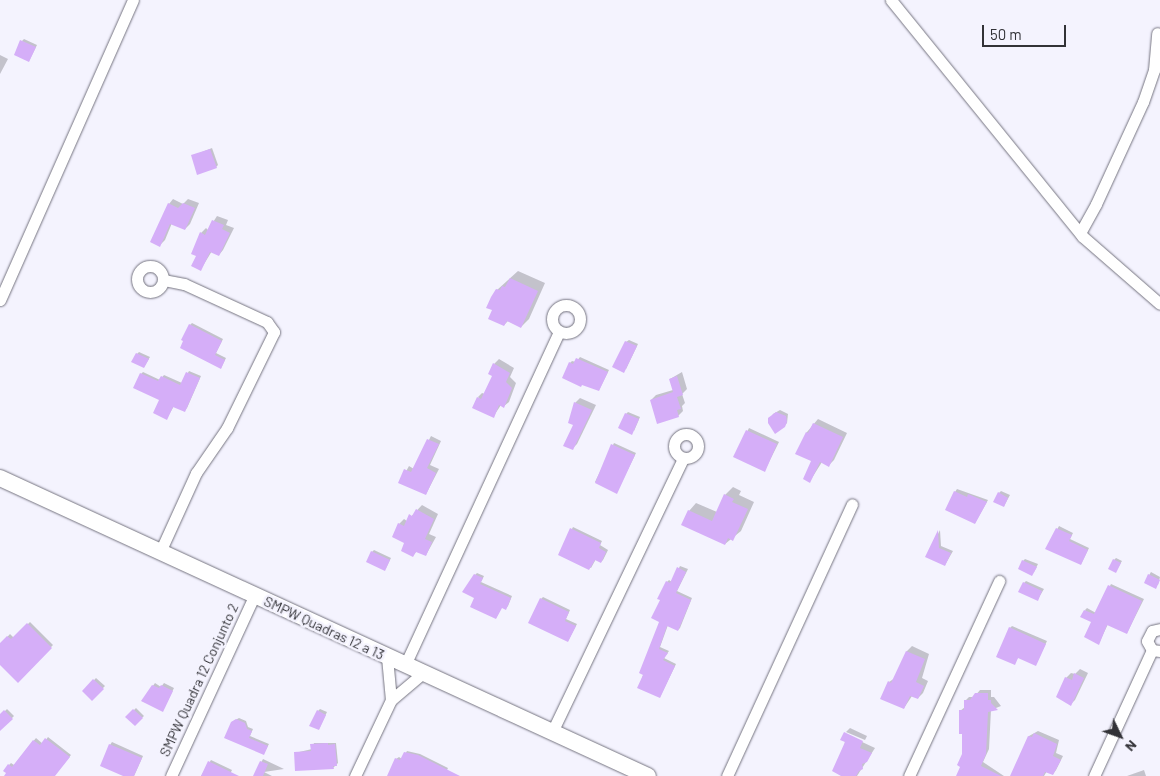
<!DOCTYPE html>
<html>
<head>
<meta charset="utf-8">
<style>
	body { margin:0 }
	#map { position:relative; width:1160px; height:776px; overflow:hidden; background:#f4f3fe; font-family:Barlow,sans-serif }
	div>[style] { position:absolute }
	.shadow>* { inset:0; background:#0003 }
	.building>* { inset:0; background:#d5aef8 }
	.roads { filter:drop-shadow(0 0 1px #757480) drop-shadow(0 0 1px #757480) }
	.street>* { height:11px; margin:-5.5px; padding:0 5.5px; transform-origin:5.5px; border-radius:5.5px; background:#fff }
	.street>.ring { margin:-5.5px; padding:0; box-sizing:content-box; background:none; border:11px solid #fff; border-radius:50% }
	.secondary>* { height:16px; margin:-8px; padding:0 8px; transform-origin:8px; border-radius:8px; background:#fff }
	span { translate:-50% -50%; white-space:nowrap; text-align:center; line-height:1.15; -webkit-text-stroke:5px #f4f3fe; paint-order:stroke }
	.street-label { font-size:14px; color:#323237 }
	.north { position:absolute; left:1095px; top:711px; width:50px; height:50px; -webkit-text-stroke:4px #f4f3fe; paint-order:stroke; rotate:132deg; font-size:14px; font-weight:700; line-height:20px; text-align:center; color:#323237 }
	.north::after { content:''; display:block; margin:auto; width:18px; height:22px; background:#323237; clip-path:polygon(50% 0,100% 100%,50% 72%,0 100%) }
	.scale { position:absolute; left:982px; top:25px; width:84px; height:22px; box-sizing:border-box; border:2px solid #323237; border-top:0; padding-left:6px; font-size:15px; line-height:18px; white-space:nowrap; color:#323237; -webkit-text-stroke:4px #f4f3fe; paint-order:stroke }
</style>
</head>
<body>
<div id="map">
	<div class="shadow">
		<div style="clip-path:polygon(24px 39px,37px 45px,29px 61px,22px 41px)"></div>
		<div style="clip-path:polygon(0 55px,8px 59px,0 74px)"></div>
		<div style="clip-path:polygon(212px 148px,218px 165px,216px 167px,192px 156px)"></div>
		<div style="clip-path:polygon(173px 199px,183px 204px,188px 199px,199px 203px,190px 224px,185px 229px,172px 223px,165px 240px,160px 245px,169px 204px)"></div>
		<div style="clip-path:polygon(217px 216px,228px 220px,226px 225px,234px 228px,223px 250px,219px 255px,212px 251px,201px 269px,197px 256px,201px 233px,206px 228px,208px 230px)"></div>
		<div style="clip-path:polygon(518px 271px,545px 283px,529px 319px,521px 327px,508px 321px,504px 325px,494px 310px,497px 290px)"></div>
		<div style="clip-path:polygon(192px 323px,223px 339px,216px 353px,226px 358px,221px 368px,190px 325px)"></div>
		<div style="clip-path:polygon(629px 340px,638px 344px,626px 369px,626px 342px)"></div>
		<div style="clip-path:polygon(139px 352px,150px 357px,144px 367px,137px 354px)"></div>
		<div style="clip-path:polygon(580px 357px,609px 370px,599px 390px,570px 363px,572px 361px,576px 362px)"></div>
		<div style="clip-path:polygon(499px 359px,514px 368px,510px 377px,516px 383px,509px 402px,504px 406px,501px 405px,493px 417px,478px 397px,482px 393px,485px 394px,494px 375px,494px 364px)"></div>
		<div style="clip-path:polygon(189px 371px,201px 376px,187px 408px,185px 410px,174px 406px,167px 418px,161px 400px,141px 374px,143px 372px,160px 380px,164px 375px,182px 383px)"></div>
		<div style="clip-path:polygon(682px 372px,687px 389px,682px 394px,685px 403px,682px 406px,683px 411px,678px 416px,651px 400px,656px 395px,673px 390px,670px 379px)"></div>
		<div style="clip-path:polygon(580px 398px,596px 405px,577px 444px,572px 449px,575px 403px)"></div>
		<div style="clip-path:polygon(780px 410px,788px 414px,787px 423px,784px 426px,769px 423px,773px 414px)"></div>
		<div style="clip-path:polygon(628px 412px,640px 417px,634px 431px,626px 414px)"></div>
		<div style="clip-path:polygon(818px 419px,847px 433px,834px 460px,829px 465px,822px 462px,810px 481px,812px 460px,797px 453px,807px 432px)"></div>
		<div style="clip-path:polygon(749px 428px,779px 442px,765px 470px,735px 456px)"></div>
		<div style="clip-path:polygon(431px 436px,441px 441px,430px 465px,439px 469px,426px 494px,400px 482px,409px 466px,414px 469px)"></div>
		<div style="clip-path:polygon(614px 443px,636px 453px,617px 492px,595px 482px)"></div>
		<div style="clip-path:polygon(733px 487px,741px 491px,739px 495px,754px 502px,741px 531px,725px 544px,689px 511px,696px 503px,717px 512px,725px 495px)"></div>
		<div style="clip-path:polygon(957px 489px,988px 500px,975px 523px,955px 492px)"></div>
		<div style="clip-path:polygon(1001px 491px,1010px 495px,1004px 506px,999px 493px)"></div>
		<div style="clip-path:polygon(422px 505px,438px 514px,429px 534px,436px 537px,426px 555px,417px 551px,413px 555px,399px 524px,404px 519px,407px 521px)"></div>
		<div style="clip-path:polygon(1059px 526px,1073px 533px,1070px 539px,1089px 548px,1081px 564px,1047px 548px)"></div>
		<div style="clip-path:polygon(573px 527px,602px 541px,600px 545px,608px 550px,603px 560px,601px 562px,596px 559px,591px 568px,559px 554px)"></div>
		<div style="clip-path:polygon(940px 530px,941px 546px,953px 551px,945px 565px,927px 556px)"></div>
		<div style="clip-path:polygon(374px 550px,391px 558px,386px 568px,372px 552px)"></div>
		<div style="clip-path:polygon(1116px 558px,1122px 561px,1116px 571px,1114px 560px)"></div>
		<div style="clip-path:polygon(1025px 559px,1038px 564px,1034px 572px,1023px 561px)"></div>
		<div style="clip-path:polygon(680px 566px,688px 569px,677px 591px,692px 598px,680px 628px,678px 630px,668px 625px,660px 647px,669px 651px,664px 658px,676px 664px,660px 697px,639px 687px,661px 621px,661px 600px,667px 582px,669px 580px,672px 582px)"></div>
		<div style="clip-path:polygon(1151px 572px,1160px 577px,1158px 585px,1145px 582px)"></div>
		<div style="clip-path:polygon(477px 573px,484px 576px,481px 582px,512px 596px,508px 606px,506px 608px,502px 606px,496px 618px,476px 597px,475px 575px)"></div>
		<div style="clip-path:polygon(1026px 581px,1044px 589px,1038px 599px,1024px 583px)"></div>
		<div style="clip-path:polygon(1111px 584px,1144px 599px,1127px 633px,1108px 624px,1100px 641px,1092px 622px,1085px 610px,1087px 608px,1096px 613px)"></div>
		<div style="clip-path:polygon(543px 597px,570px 610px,566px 619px,577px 624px,568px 641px,541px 599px)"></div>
		<div style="clip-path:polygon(30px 622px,53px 645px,18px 681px,0 663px,0 645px,10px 634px,14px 638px)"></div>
		<div style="clip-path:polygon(1012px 626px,1047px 641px,1036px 664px,1019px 656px,1014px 664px,1010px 628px)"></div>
		<div style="clip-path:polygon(912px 646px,929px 654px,922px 678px,928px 681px,923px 693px,918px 698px,912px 696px,904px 708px,889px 682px,895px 678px,907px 651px)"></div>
		<div style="clip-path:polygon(1080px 669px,1088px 673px,1075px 700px,1071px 704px,1066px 678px,1071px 673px,1075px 674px)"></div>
		<div style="clip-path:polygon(96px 678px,105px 686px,92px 699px,84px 691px)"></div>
		<div style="clip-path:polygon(155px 683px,161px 687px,164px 683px,174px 688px,163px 710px,142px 701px)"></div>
		<div style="clip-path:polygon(980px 690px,991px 690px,991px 697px,994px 697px,1001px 706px,991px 710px,989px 749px,983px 762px,1004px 776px,958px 776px,962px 766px,963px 755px,964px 732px,960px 711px,965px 707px,965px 701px,969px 697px,974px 697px)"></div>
		<div style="clip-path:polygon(136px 708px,144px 716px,135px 724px,127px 717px)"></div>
		<div style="clip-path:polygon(7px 709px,14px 716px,2px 728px,0 716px)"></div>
		<div style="clip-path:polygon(320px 709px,327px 712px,319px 729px,318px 711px)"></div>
		<div style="clip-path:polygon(239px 718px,246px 721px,248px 727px,253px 729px,250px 736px,269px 744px,264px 753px,232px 722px)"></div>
		<div style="clip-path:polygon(850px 728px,867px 736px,865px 740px,846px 732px)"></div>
		<div style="clip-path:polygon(1038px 731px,1059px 740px,1056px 753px,1063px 756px,1056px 770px,1053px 774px,1047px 771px,1044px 776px,1011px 776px,1029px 736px)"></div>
		<div style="clip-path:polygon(845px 734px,875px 748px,857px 776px,844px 776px)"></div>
		<div style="clip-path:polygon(48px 737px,71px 755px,54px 776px,12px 776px,9px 765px,11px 763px,14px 765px,36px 738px,43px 744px)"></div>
		<div style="clip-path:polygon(112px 742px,143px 756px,134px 776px,126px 776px,110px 745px)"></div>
		<div style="clip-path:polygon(314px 743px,336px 743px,338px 763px,333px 768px,295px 753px,312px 749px)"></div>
		<div style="clip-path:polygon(407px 751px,420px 754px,448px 768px,444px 776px,388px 776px,396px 759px,399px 757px,402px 759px)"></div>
		<div style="clip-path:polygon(263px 759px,284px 769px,264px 772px,272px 776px,254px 776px)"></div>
		<div style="clip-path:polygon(211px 760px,232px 770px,229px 776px,201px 776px)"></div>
		<div style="clip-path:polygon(1144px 770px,1146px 776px,1127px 776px)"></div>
	</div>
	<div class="building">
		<div style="clip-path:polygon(20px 40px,36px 47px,29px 62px,14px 55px)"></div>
		<div style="clip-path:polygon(210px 149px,217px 168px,197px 175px,191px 155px)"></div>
		<div style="clip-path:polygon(168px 203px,178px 208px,183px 203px,195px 208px,185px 230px,170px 224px,160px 247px,150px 242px)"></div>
		<div style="clip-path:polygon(212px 220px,224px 225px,222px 229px,230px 233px,219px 256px,210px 252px,201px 271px,191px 266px,196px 256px,191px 254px,200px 232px,205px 235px)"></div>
		<div style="clip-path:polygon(510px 278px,538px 291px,521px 328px,507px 321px,504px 326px,488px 319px,492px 310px,486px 308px,491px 297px,496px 289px,500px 290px,502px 286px,505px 287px)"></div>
		<div style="clip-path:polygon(189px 324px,222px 341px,215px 355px,225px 360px,221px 369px,180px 348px,183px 341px,181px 340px)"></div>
		<div style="clip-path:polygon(625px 341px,637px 346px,624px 373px,612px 367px)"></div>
		<div style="clip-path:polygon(136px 353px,149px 359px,144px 368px,131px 362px)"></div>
		<div style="clip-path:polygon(576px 358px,608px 372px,599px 391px,582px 385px,581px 387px,562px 378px,569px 362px,573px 364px)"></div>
		<div style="clip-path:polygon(493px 363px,510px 373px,506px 382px,512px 388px,504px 408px,499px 405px,494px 418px,472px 408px,477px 397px,481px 399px,492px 376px,488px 374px)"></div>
		<div style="clip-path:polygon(186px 372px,200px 378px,185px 412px,173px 407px,167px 420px,153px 413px,159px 400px,133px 388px,140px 373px,158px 381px,161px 376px,180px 385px)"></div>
		<div style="clip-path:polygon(677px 376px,683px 395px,677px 397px,681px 409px,677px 410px,679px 417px,657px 424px,650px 400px,673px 392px,669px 379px)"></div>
		<div style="clip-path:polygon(574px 402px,592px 410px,573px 450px,563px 446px,573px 425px,568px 423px)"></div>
		<div style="clip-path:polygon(776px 412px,786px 416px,787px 422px,785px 427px,775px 434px,768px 423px,768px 418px)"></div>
		<div style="clip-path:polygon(625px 413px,639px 419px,632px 435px,618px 428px)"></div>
		<div style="clip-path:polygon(813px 423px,843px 437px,829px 467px,820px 462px,810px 483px,803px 479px,811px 461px,795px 454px,806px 432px,808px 433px)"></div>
		<div style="clip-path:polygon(746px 430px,777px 444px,765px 472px,733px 457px)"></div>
		<div style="clip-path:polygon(427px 439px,439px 444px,427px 468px,436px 473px,426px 495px,398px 483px,404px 469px,411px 472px)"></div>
		<div style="clip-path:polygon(611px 444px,635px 455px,617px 494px,595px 483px)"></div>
		<div style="clip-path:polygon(954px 491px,967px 497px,968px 494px,987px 502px,975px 524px,945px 510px)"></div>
		<div style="clip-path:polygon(998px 492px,1008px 498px,1004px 507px,993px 502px)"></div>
		<div style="clip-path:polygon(724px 494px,734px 499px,732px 502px,748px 509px,733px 541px,728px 538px,725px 545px,681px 525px,688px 510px,712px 521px)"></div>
		<div style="clip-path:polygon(416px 509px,434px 519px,425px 539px,432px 542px,426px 556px,416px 552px,413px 557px,401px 551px,404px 543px,392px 537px,398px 523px,404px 526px,409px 514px,412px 516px)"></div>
		<div style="clip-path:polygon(570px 528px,601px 543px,599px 548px,606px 552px,601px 563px,595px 560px,589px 570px,558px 555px)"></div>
		<div style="clip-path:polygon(1056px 528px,1072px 535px,1069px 541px,1088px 550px,1081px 565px,1045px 549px)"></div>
		<div style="clip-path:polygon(938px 530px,939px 548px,951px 553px,945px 566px,925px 557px)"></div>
		<div style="clip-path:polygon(371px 551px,390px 560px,385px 571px,366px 562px)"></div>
		<div style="clip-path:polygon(1113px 559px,1121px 563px,1116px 573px,1108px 569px)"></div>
		<div style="clip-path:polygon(1022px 560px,1037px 567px,1032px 576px,1018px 569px)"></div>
		<div style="clip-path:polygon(677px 567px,686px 572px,676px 593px,691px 600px,678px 631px,667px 626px,659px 649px,668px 653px,663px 660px,675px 666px,660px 698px,637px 688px,643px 675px,639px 673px,659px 622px,651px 618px,660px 600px,657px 599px,666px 581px,670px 583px)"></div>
		<div style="clip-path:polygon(474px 574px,483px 578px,480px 584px,511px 598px,506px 610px,502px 608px,496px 619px,470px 607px,474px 598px,462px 592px)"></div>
		<div style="clip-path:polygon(1148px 574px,1160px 580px,1156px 589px,1144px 583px)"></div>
		<div style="clip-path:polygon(1023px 582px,1042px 591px,1038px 601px,1018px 592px)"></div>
		<div style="clip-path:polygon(1108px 585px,1142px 601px,1127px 634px,1107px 625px,1099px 645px,1084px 637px,1091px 622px,1080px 617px,1084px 610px,1094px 614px)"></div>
		<div style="clip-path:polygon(540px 598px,569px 612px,565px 621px,576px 626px,568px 642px,528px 623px)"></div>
		<div style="clip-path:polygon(27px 623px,52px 648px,18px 683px,0 665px,0 643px,7px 636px,11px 639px)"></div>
		<div style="clip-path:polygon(1009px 627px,1046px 644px,1036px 666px,1018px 658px,1015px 665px,996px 657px)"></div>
		<div style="clip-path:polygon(906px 651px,925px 659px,916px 682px,924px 686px,918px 699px,910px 696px,904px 709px,880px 699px,888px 681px,891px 683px)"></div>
		<div style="clip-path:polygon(1074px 673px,1084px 678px,1071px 706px,1056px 697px,1065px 677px,1072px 680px)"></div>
		<div style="clip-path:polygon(93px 679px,104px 689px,92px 701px,82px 691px)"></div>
		<div style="clip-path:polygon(152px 685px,159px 688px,161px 685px,173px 691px,163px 712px,141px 701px)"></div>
		<div style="clip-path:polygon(975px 693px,988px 693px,988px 700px,991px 700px,991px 703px,998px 710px,988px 712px,986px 754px,981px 766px,1001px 776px,956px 776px,960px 767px,957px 765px,962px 754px,962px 734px,959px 734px,959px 710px,964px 710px,964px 700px,970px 700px)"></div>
		<div style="clip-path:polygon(133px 709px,143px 718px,135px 726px,125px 717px)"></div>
		<div style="clip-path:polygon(4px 710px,13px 719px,0 731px,0 714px)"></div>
		<div style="clip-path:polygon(317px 710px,326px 715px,319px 730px,309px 726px)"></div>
		<div style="clip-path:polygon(236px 719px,245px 723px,247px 729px,252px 731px,249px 738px,268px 746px,264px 755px,224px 738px,231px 722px)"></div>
		<div style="clip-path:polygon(844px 732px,863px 741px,860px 748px,872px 753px,867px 762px,862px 764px,863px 769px,859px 771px,856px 776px,841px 776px,832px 771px,845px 742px,840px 740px)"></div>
		<div style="clip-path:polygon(1034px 733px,1057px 744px,1053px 756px,1061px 760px,1053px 775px,1045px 772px,1043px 776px,1010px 776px,1028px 736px,1032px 737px)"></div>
		<div style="clip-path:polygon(45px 738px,70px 757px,55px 776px,4px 776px,6px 773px,3px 771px,8px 764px,12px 767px,33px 740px,40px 745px)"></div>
		<div style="clip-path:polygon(328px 743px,328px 745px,335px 744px,337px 766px,333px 766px,334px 769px,295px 771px,294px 752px,311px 751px,310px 744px)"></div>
		<div style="clip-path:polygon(109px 744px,142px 758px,134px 776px,123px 776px,100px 766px)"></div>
		<div style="clip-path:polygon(404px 752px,418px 755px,460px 776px,387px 776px,395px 758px,400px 760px)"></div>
		<div style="clip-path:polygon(208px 761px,239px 776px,201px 776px)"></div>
		<div style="clip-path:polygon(260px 761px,268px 764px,263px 776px,253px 776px)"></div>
	</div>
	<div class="roads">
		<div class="street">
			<div style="left:891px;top:0;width:304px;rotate:51deg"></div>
			<div style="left:1082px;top:236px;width:103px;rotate:41.1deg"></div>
			<div style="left:1080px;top:233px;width:33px;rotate:-61deg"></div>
			<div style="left:1096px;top:204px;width:112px;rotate:-65.3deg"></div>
			<div style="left:1143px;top:102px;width:34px;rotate:-71deg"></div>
			<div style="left:1154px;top:70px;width:37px;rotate:-85deg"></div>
			<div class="ring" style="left:137px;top:266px;width:15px;height:15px"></div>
			<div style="left:0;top:300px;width:328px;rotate:-66.1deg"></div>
			<div class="ring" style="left:552px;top:305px;width:17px;height:17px"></div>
			<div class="ring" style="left:674px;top:434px;width:13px;height:13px"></div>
			<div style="left:160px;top:552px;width:87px;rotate:-65.5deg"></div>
			<div style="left:196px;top:473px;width:55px;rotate:-55.4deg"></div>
			<div style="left:227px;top:428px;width:107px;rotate:-63.9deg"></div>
			<div style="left:274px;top:332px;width:12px;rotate:-125deg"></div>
			<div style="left:267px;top:322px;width:91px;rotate:-155.4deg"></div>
			<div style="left:184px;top:284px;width:20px;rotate:-169deg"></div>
			<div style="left:1160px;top:629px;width:8px;rotate:166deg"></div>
			<div style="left:1152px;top:631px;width:11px;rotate:117deg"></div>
			<div style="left:1147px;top:641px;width:10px;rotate:61deg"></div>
			<div style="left:1152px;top:650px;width:8px;rotate:7deg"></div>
			<div style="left:387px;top:657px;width:43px;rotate:84.7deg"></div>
			<div style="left:405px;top:665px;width:367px;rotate:-65.2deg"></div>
			<div style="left:552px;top:732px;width:304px;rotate:-64.4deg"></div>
			<div style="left:171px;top:776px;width:198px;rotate:-65.2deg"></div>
			<div style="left:355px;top:776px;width:84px;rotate:-64.7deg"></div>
			<div style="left:391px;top:700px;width:42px;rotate:-40.2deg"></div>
			<div style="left:727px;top:776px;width:299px;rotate:-65.3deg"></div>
			<div style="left:909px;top:776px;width:215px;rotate:-65.2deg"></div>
			<div style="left:1094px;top:776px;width:139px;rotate:-65.3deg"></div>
		</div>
		<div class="secondary">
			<div style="left:0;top:478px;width:713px;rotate:24.7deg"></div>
		</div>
	</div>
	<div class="street-label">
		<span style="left:324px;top:628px;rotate:25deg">SMPW Quadras 12 a 13</span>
		<span style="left:199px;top:680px;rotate:-65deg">SMPW Quadra 12 Conjunto 2</span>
	</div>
	<div class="north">N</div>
	<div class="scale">50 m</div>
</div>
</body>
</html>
